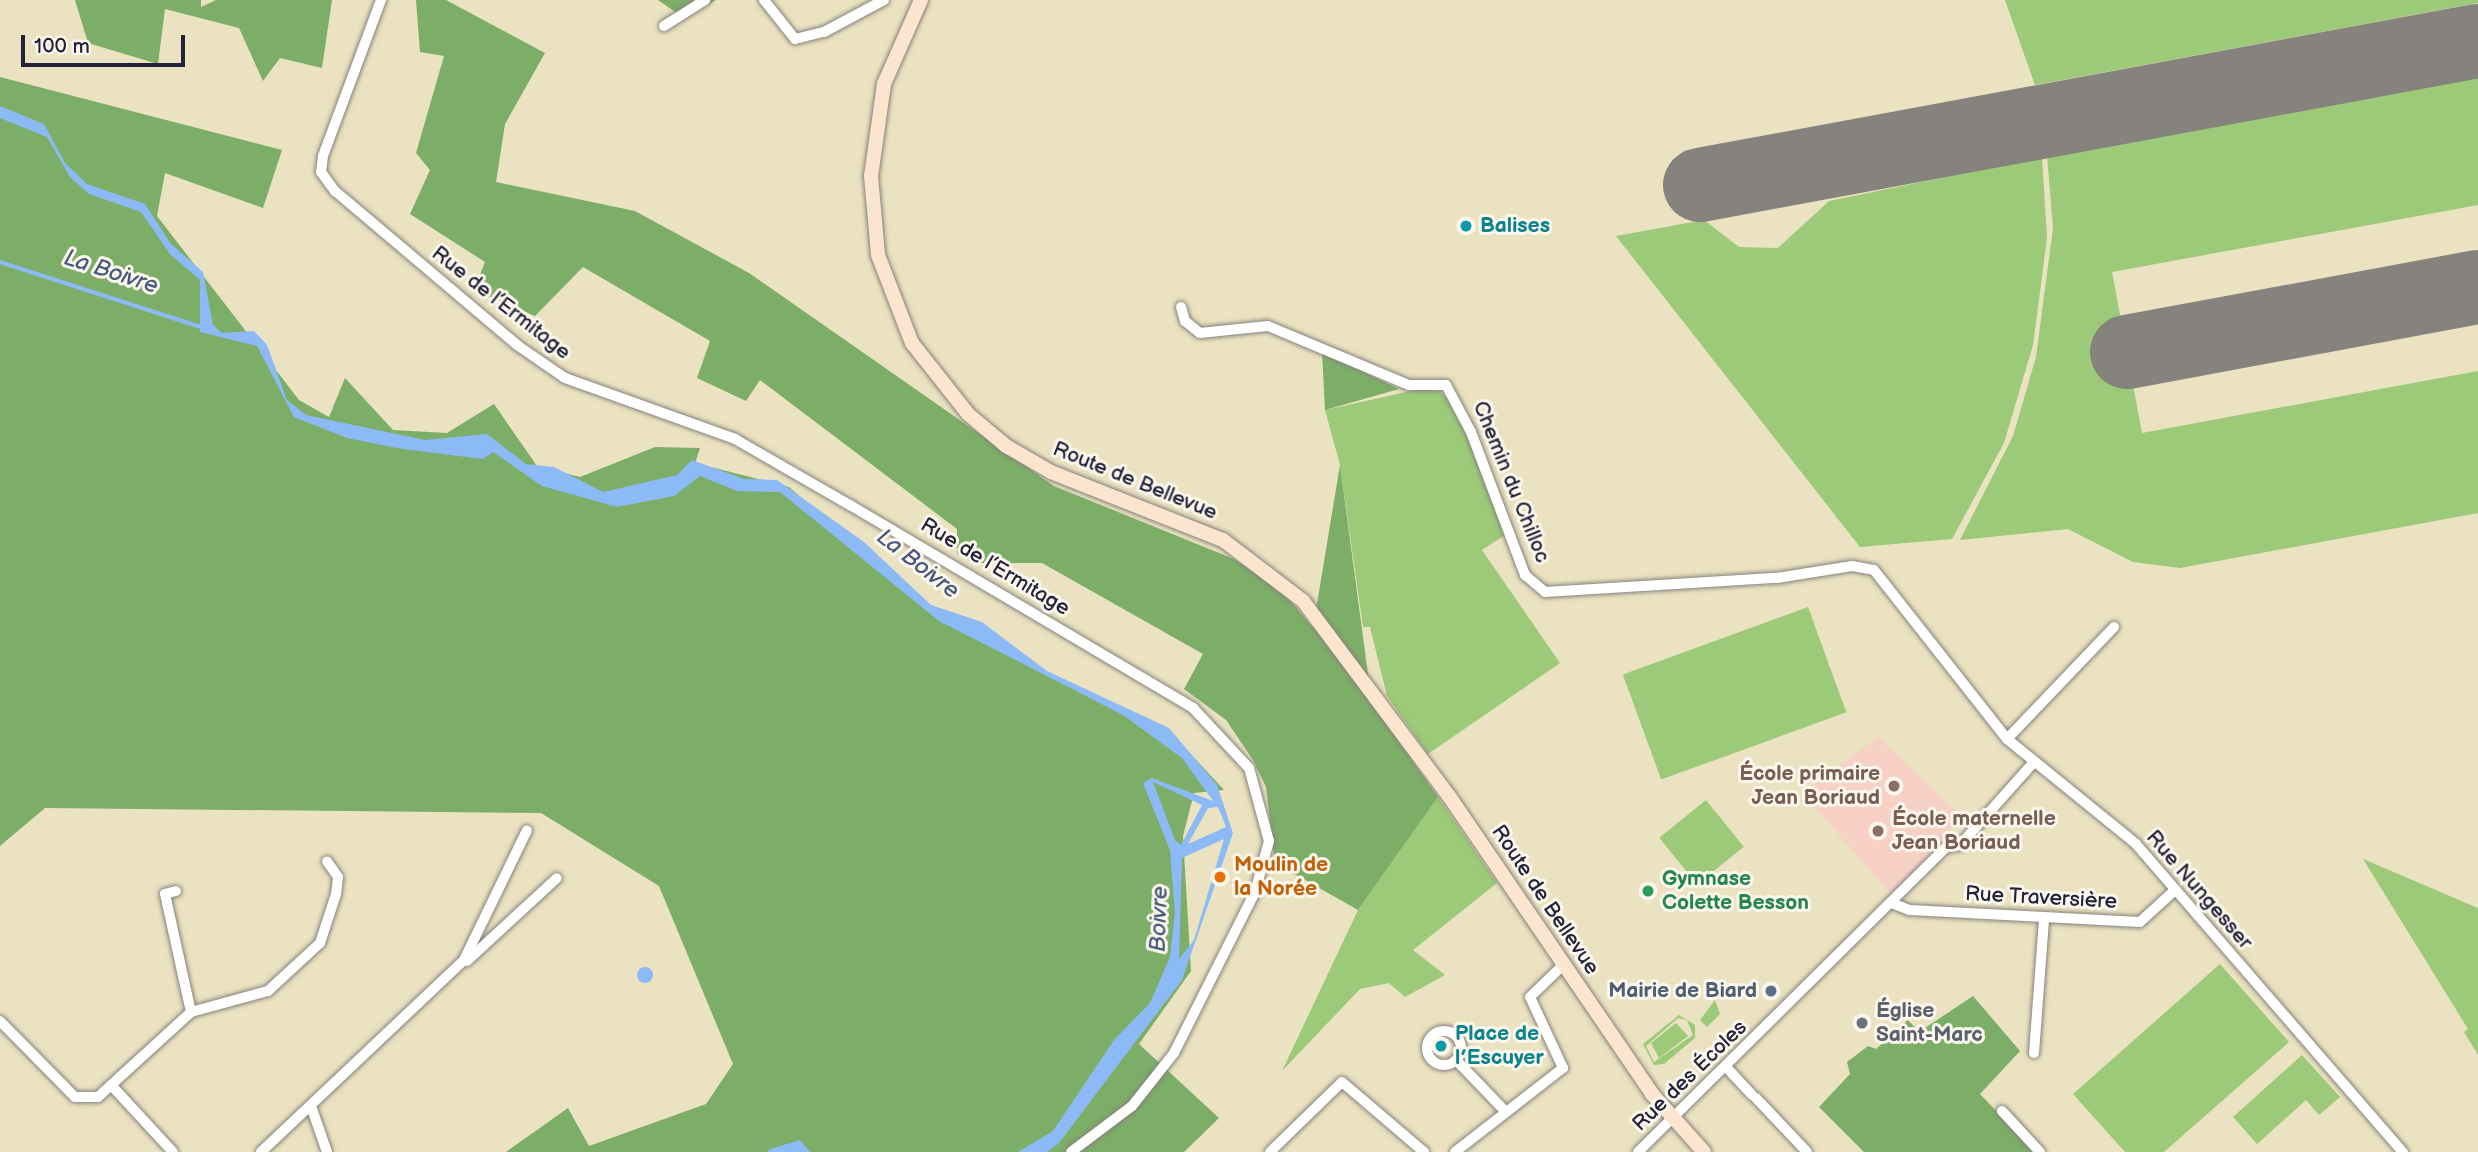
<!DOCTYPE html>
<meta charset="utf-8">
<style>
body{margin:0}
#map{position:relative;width:2478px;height:1152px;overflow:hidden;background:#eae2c0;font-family:"Balsamiq Sans",sans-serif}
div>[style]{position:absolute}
.built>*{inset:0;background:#f7d1c6}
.green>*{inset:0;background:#9cca78;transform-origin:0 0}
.forest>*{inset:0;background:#7dae68}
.water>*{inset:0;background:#8bbaf7}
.round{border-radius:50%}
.stream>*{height:3.5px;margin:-1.75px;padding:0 1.75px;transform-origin:1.75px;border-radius:1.75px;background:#8bbaf7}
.runway>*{height:74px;margin:-37px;padding:0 37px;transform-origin:37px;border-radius:37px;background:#86827e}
.roads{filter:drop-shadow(0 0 2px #86827e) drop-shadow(0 0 2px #86827e)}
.street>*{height:10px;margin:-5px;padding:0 5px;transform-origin:5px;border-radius:5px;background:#fff}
.street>.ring{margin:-5px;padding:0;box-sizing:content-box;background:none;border:10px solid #fff;border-radius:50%}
.secondary>*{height:14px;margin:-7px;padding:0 7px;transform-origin:7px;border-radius:7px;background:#fbe5cf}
.dots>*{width:19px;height:19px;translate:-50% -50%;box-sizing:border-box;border:4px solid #fbf7ec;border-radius:50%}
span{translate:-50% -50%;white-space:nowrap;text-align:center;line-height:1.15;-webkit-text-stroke:6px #fbf7ec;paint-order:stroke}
.culture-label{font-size:21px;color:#0d838f;font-weight:700}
.left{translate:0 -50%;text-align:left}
.street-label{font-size:21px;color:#22223b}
.education-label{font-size:21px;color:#785e54;font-weight:700}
.right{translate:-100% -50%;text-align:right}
.food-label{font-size:21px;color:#c56008;font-weight:700}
.leisure-label{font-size:21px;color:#27864d;font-weight:700}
.service-label{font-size:21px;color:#4e5e75;font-weight:700}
.worship-label{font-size:21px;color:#5b616d;font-weight:700}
.water-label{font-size:23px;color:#47577d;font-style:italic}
.scale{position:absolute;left:21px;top:35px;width:164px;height:32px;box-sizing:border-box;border:4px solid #22223b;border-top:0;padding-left:9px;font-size:21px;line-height:24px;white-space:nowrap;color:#22223b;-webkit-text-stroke:5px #fbf7ec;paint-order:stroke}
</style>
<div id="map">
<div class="built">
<div style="clip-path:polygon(1878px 737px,1962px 817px,1892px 895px,1802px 793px)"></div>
</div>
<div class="green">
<div style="clip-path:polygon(2005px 0,2478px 0,2478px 3px,2035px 85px)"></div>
<div style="clip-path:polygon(2478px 77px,2478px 205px,2112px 272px,2142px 433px,2478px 371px,2478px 513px,2180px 568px,2133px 562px,2068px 529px,1960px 540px,2013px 436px,2036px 357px,2053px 228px,2047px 156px)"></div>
<div style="clip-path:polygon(2042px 157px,2047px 238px,2033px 345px,2004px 443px,1952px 539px,1860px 547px,1616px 236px,1704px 220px,1739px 247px,1778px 248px,1829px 201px)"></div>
<div style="clip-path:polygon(1433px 386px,1455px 405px,1505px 535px,1482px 550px,1560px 663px,1428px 754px,1387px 696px,1370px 627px,1363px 627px,1340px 465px,1325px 410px)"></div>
<div style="left:1808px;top:607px;width:112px;height:197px;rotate:70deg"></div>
<div style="clip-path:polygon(1438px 797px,1497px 883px,1413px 950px,1445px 975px,1405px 997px,1389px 983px,1360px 989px,1282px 1071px,1358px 910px)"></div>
<div style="left:1706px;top:800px;width:60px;height:60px;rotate:51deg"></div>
<div style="clip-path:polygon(2363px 859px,2478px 908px,2478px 1055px,2464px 1032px,2468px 1029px)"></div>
<div style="clip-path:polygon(2220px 964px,2289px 1042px,2164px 1152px,2125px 1152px,2073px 1094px)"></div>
<div style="clip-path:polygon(1715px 1000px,1720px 1014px,1707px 1027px,1700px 1020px)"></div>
<div style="clip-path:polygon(evenodd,1679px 1015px,1695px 1025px,1695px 1038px,1664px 1064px,1654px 1065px,1643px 1044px,1679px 1015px,1678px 1018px,1687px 1020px,1693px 1035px,1654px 1062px,1646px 1046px,1678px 1018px)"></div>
<div style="clip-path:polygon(1676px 1023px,1688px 1036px,1659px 1058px,1651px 1043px)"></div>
<div style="clip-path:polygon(2302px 1055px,2340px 1097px,2319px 1115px,2306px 1100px,2257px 1144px,2233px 1117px)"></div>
</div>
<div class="forest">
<div style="clip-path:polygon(75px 0,201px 0,201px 7px,216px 0,332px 0,322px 68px,280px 58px,263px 81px,239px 28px,165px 9px,158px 64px,88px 43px)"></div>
<div style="clip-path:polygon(416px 0,446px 0,545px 53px,505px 124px,496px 182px,635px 211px,749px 273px,1054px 486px,1234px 559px,1284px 593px,1313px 628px,1340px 465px,1372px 704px,1438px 797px,1358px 910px,1275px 863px,1266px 787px,1253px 760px,1226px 720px,1184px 689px,1203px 654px,1042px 563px,973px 563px,957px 554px,957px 529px,760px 380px,746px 401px,697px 378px,710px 341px,583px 267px,535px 316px,474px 290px,485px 262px,410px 214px,430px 170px,416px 153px,444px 56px,420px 52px)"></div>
<div style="clip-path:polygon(658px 0,716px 0,684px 18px)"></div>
<div style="clip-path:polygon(0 77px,282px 150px,263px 208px,165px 173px,157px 216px,299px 400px,329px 417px,345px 378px,393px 430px,447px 433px,494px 404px,537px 466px,580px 477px,655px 447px,700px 448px,695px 463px,789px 487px,939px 617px,1175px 737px,1224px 790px,1194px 793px,1183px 836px,1191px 971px,1139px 1044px,1219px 1118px,1184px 1152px,506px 1152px,568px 1108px,589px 1146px,706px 1104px,733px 1064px,659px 886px,541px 813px,45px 808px,0 846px)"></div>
<div style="clip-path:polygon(1322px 352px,1399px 389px,1325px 410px)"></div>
<div style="clip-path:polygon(1973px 996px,2020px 1051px,1980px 1094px,2035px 1152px,1864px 1152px,1819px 1107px,1850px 1074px,1847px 1062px,1868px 1046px,1876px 1049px,1908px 1020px,1919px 1032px)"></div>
</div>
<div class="water">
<div style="clip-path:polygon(evenodd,0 106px,44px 124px,65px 163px,87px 184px,145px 204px,171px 244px,203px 272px,213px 325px,222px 333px,254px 331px,267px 345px,287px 400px,306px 415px,425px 440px,487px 434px,526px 464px,554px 467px,603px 492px,677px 475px,692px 460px,744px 479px,777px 480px,864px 542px,931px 605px,982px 622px,1047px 671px,1169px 728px,1217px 785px,1233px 833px,1182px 980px,1059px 1143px,1047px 1152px,1018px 1152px,1053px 1131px,1114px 1040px,1150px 1003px,1170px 957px,1175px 913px,1170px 850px,1143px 783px,1152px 778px,1213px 801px,1182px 758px,1123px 715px,939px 621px,780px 492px,737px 491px,700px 476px,674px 496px,617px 507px,542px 486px,493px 452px,483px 459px,402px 449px,347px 438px,294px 417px,257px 346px,200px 332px,200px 280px,170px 254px,141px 212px,89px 194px,70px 177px,47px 137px,0 118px,0 106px,1153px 782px,1202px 805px,1181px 845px,1175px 840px,1153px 782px,0 106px,1218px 807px,1226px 827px,1188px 844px,1208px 808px,1218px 807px,0 106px,1224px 839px,1194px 940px,1179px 959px,1182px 858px,1224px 839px)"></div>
<div class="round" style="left:637px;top:967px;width:16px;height:16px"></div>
<div style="clip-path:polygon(800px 1140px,810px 1152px,767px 1152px,770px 1149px)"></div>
</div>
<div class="stream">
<div style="left:0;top:262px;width:211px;rotate:17.9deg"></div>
</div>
<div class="runway">
<div style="left:1700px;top:185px;width:791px;rotate:-10.49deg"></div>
<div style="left:2127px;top:352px;width:357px;rotate:-10.5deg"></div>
</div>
<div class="roads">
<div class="street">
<div style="left:381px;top:0;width:166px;rotate:110.4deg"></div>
<div style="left:323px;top:156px;width:16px;rotate:97deg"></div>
<div style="left:321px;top:172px;width:24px;rotate:54deg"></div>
<div style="left:335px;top:191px;width:238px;rotate:40.2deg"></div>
<div style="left:517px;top:345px;width:58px;rotate:34.5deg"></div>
<div style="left:565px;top:378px;width:181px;rotate:19.7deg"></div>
<div style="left:735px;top:439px;width:133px;rotate:29.9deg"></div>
<div style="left:850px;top:505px;width:399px;rotate:30.6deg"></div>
<div style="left:1193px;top:708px;width:82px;rotate:47deg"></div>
<div style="left:1249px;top:768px;width:76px;rotate:74.7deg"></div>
<div style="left:1269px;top:841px;width:53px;rotate:105.4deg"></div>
<div style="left:1255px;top:892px;width:180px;rotate:116.7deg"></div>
<div style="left:1174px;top:1053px;width:68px;rotate:128.4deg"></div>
<div style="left:1132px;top:1106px;width:76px;rotate:143deg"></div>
<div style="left:764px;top:0;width:50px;rotate:51.5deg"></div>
<div style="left:795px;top:39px;width:30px;rotate:-14deg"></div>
<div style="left:824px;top:32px;width:68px;rotate:-28.1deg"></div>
<div style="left:664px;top:26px;width:49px;rotate:-32.4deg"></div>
<div style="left:1181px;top:307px;width:15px;rotate:74deg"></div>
<div style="left:1185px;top:321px;width:19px;rotate:39deg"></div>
<div style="left:1200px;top:333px;width:68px;rotate:-5.9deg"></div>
<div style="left:1268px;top:326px;width:153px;rotate:22.7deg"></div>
<div style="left:1409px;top:385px;width:37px"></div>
<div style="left:1446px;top:385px;width:53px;rotate:62deg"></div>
<div style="left:1471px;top:432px;width:153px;rotate:69.3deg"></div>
<div style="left:1525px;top:575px;width:26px;rotate:40deg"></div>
<div style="left:1545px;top:592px;width:232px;rotate:-3.5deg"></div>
<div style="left:1777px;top:578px;width:76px;rotate:-9.1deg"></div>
<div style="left:1852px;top:566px;width:22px;rotate:10deg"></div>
<div style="left:1874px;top:570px;width:215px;rotate:51.8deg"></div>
<div style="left:2007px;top:739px;width:166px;rotate:39.1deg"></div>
<div style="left:2136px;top:844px;width:408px;rotate:49.1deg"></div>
<div style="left:2007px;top:739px;width:155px;rotate:-46.3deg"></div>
<div style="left:176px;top:891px;width:11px;rotate:165deg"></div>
<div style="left:165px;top:894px;width:121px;rotate:77.6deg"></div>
<div style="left:1894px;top:904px;width:17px;rotate:21deg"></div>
<div style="left:1910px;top:910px;width:230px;rotate:3deg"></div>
<div style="left:2140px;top:922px;width:47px;rotate:-42.4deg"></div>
<div style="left:467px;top:961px;width:122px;rotate:-42.7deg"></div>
<div style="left:0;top:1021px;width:107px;rotate:45.4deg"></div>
<div style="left:75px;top:1097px;width:23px"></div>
<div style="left:98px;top:1097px;width:126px;rotate:-42.4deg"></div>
<div style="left:191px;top:1012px;width:80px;rotate:-15.3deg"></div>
<div style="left:268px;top:991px;width:71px;rotate:-42.7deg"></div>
<div style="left:320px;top:943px;width:52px;rotate:-71.9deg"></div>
<div style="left:336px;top:894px;width:17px;rotate:-83deg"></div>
<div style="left:338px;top:877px;width:19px;rotate:-125deg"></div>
<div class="ring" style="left:1427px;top:1031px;width:24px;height:24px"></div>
<div style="left:2034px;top:1053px;width:134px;rotate:-85.7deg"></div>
<div style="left:1456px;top:1060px;width:71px;rotate:46.1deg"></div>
<div style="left:1727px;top:1068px;width:37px;rotate:47deg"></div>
<div style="left:112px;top:1086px;width:90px;rotate:47.3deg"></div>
<div style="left:1756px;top:1098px;width:74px;rotate:46.6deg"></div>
<div style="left:311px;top:1106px;width:49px;rotate:70.8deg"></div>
<div style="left:2002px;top:1111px;width:56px;rotate:47.2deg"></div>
<div style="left:261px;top:1152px;width:279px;rotate:-43.4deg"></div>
<div style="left:464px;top:960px;width:144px;rotate:-64.1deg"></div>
<div style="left:1270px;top:1152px;width:100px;rotate:-44.2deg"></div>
<div style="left:1342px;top:1082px;width:108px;rotate:40.5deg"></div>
<div style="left:1455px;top:1152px;width:137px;rotate:-37.9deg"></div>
<div style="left:1563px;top:1068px;width:78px;rotate:-114.9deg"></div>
<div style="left:1530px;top:997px;width:47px;rotate:-44.1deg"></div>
<div style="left:1638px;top:1152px;width:433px;rotate:-44.7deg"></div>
<div style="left:1946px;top:847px;width:14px;rotate:-8deg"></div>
<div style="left:1960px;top:845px;width:110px;rotate:-48.3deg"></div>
</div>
<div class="secondary">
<div style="left:921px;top:0;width:92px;rotate:113.8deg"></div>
<div style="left:884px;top:84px;width:93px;rotate:98deg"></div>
<div style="left:871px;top:176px;width:79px;rotate:84.9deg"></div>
<div style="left:878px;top:255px;width:94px;rotate:68.9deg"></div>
<div style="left:912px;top:343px;width:90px;rotate:51.7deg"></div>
<div style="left:968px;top:414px;width:50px;rotate:40.1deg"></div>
<div style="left:1006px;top:446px;width:52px;rotate:30deg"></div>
<div style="left:1051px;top:472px;width:185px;rotate:21.6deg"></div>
<div style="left:1223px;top:540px;width:101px;rotate:37.3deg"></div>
<div style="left:1303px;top:601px;width:244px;rotate:53.2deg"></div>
<div style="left:1449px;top:796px;width:361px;rotate:55.7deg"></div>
<div style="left:1652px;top:1094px;width:78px;rotate:48.1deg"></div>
</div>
</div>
<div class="dots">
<div style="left:1466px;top:226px;background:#0f9aa8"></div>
<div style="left:1894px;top:786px;background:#8d6e63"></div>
<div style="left:1878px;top:831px;background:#8d6e63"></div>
<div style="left:1220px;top:877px;background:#e8710a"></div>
<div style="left:1648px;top:891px;background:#2e9e5b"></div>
<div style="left:1771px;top:991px;background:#5c6f8a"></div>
<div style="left:1862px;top:1023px;background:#6b7280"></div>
<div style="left:1441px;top:1046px;background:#0f9aa8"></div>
</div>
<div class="culture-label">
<span class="left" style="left:1480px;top:226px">Balises</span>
<span class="left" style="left:1455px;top:1046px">Place de<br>l’Escuyer</span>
</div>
<div class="street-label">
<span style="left:501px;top:303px;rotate:38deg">Rue de l’Ermitage</span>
<span style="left:1135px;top:481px;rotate:22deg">Route de Bellevue</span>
<span style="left:1511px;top:482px;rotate:68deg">Chemin du Chilloc</span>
<span style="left:995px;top:567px;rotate:31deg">Rue de l’Ermitage</span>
<span style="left:2199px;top:890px;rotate:49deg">Rue Nungesser</span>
<span style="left:2041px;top:898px;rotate:3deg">Rue Traversière</span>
<span style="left:1545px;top:900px;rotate:56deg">Route de Bellevue</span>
<span style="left:1690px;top:1076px;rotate:-44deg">Rue des Écoles</span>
</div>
<div class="education-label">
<span class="right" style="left:1880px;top:786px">École primaire<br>Jean Boriaud</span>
<span class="left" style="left:1892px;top:831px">École maternelle<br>Jean Boriaud</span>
</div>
<div class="food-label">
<span class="left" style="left:1234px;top:877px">Moulin de<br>la Norée</span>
</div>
<div class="leisure-label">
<span class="left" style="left:1662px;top:891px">Gymnase<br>Colette Besson</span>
</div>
<div class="service-label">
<span class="right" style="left:1757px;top:991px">Mairie de Biard</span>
</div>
<div class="worship-label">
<span class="left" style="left:1876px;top:1023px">Église<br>Saint-Marc</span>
</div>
<div class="water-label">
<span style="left:111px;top:272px;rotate:18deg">La Boivre</span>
<span style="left:918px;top:564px;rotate:38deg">La Boivre</span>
<span style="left:1159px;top:919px;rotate:-88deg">Boivre</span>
</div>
<div class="scale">100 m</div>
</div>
